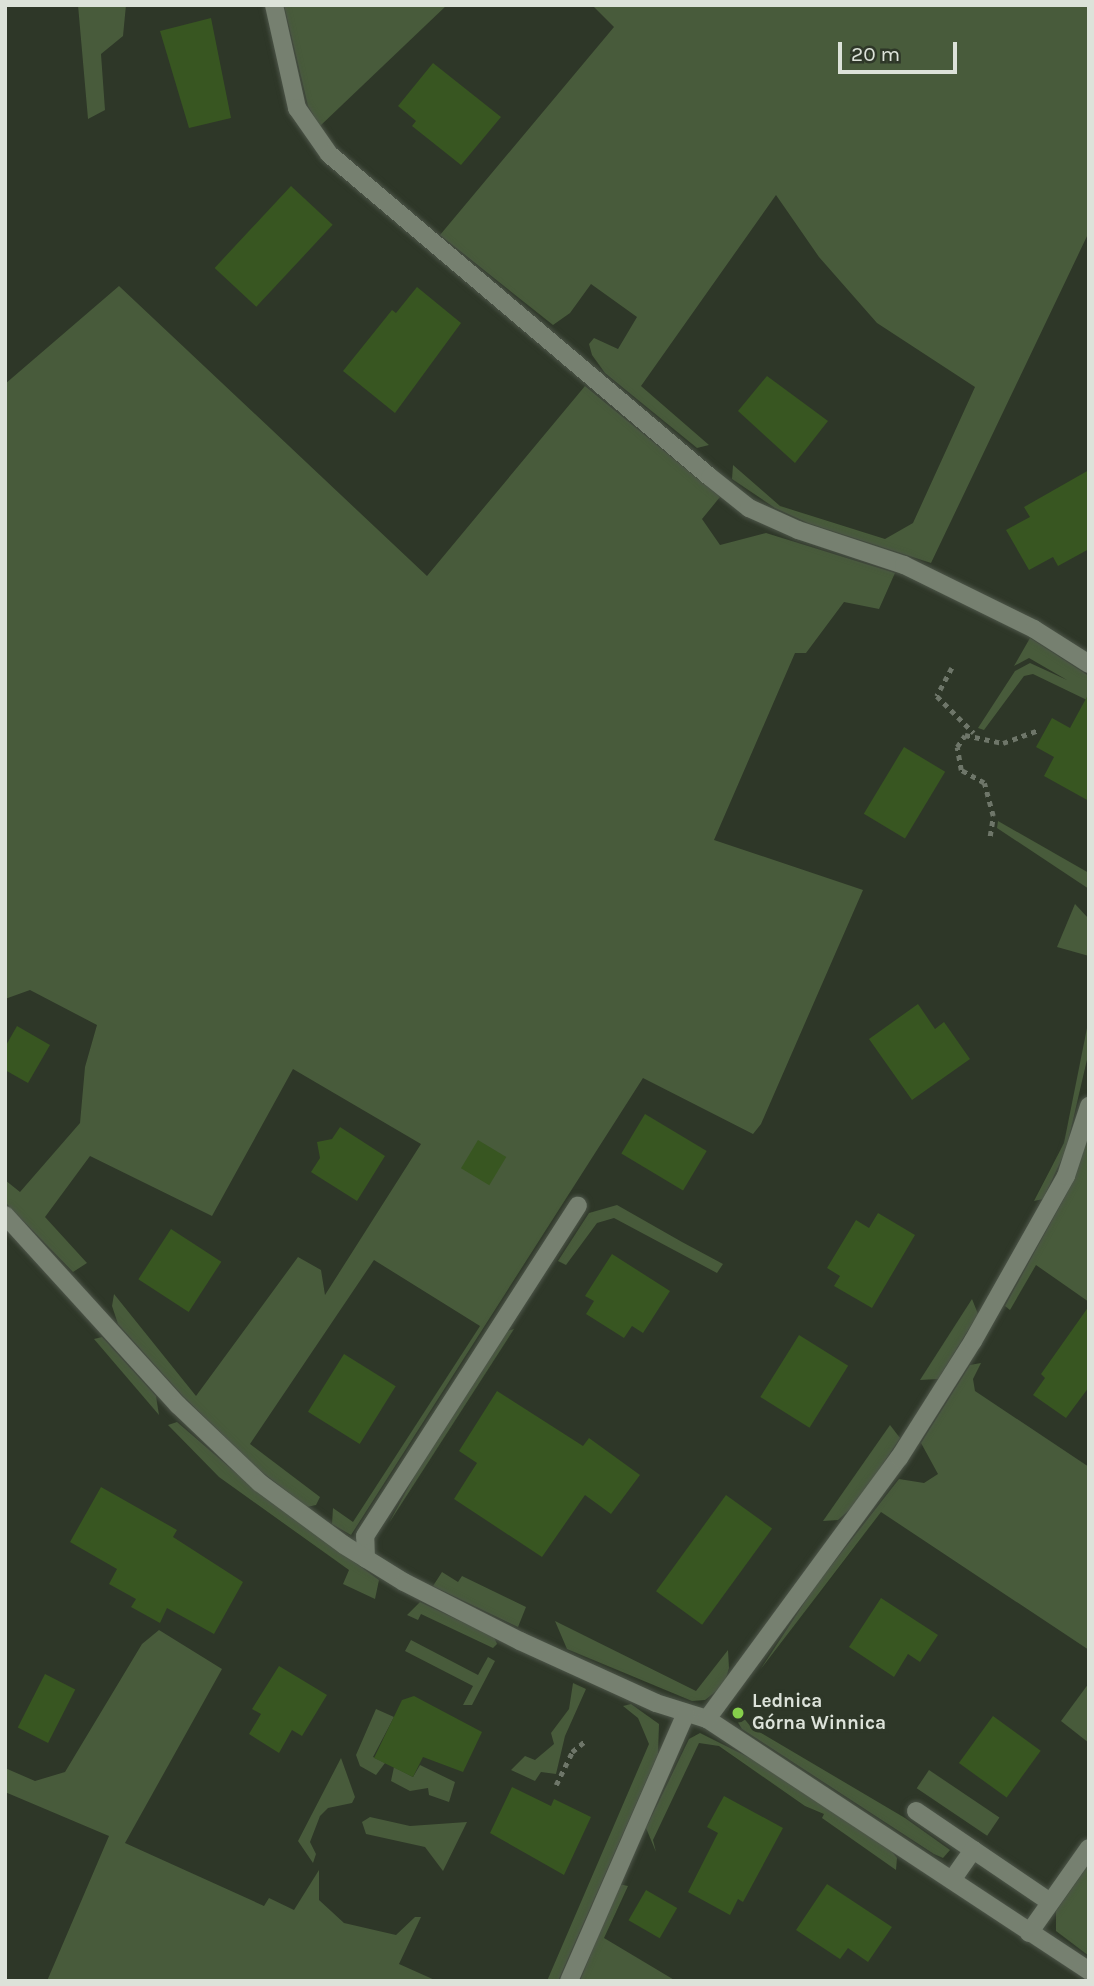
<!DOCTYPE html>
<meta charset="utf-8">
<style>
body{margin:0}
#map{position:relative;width:1094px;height:1986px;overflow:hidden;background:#2e3728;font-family:Karla,sans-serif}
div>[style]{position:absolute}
.green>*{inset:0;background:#485b3b;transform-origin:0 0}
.building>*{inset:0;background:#385621;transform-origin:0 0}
.path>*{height:4.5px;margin-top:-2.25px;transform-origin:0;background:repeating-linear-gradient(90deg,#6e7669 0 5px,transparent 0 10px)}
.roads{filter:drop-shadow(0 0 2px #4d5549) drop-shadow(0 0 2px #4d5549)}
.service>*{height:18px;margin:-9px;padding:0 9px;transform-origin:9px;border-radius:9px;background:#768070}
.minor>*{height:18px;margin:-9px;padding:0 9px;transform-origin:9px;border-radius:9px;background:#768070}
.dots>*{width:19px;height:19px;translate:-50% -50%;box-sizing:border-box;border:4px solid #2e3728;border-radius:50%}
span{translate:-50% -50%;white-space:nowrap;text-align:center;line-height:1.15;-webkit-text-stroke:7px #2e3728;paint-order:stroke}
.poi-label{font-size:19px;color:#dce2d9;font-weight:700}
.left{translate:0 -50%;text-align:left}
.frame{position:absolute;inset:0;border:7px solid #dce2d9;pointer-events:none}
.scale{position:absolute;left:838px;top:42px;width:119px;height:32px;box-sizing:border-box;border:4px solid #dce2d9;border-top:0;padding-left:9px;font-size:21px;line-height:24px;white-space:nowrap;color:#dce2d9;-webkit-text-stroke:5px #2e3728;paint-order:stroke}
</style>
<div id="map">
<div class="green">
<div style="clip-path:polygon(78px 5px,126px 5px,123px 36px,101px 54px,105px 110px,88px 119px)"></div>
<div style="clip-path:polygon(284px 5px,447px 5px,320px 126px,308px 106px)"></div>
<div style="clip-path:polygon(592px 5px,1089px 5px,1089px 232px,931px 563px,808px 523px,775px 508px,732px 479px,733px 465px,780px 506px,885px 539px,913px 523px,975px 387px,877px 323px,819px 257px,776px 195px,641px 386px,709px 445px,697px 448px,605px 373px,592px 355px,589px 344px,594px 338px,618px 349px,637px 317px,591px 284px,570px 313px,553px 325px,440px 235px,614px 27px)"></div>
<div style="clip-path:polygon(119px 286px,427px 576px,585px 386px,720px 497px,702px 519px,720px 545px,766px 533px,895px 573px,879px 609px,844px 602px,806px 653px,795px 653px,714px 840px,863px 890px,761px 1124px,753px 1134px,643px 1078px,351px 1535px,332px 1524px,333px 1508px,353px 1522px,480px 1326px,374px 1260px,250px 1444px,320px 1497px,316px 1505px,307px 1507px,257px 1468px,182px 1395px,118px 1324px,112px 1306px,114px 1294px,196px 1396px,298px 1257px,321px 1270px,325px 1295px,421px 1144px,293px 1069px,212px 1216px,90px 1156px,45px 1217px,87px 1263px,73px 1272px,5px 1202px,5px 1180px,20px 1192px,80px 1123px,85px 1067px,97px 1025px,30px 990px,5px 999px,5px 384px)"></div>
<div style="clip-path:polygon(1030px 638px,1089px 676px,1089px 701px,1033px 674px,1024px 676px,984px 730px,978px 728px,1015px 671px,1030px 663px,1067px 680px,1029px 658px,1014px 666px)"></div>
<div style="clip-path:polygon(998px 821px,1089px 873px,1089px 889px,997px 828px)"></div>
<div style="clip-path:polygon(1075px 904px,1089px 919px,1089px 956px,1057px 947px)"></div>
<div style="clip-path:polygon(1089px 1018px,1089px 1051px,1066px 1150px,1043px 1199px,1034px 1201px,1064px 1143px)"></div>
<div style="clip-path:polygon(1089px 1134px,1089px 1302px,1036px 1265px,1010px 1310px,1005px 1306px,1067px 1193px)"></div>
<div style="clip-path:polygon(617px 1205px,682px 1242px,723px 1264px,717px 1273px,614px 1218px,597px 1223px,566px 1265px,558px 1261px,589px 1213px)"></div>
<div style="clip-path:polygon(972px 1299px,978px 1314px,938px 1379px,920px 1380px)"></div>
<div style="clip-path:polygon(514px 1329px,389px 1523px,428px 1451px,507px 1331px)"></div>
<div style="clip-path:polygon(102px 1337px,156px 1396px,159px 1415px,94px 1339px)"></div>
<div style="clip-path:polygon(981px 1363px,973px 1379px,975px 1391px,1089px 1467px,1089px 1650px,881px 1512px,760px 1670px,816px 1585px,899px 1479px,924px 1483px,938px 1474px,921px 1443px,970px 1365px)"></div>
<div style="clip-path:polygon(177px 1422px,265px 1498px,379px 1580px,375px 1599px,343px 1584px,349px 1570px,219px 1477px,168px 1425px)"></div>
<div style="clip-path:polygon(890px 1425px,900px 1438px,857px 1503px,838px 1520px,823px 1521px)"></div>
<div style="clip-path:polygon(442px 1572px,458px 1582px,462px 1576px,526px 1607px,518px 1627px,433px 1586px)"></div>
<div style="clip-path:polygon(420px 1602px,494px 1637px,497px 1644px,493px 1648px,421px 1614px,418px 1620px,407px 1615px)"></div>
<div style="clip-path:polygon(555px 1621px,696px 1691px,728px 1650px,729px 1668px,724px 1685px,705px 1700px,692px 1701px,567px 1649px)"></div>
<div style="clip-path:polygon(159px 1630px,222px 1669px,125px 1843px,264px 1906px,269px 1898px,294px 1910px,319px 1870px,319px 1900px,344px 1923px,396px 1935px,415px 1917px,421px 1917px,399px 1964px,437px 1981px,47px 1981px,109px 1836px,5px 1792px,5px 1768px,35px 1781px,65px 1772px,142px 1644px)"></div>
<div style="clip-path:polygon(411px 1640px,478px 1675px,488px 1657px,495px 1661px,472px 1705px,463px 1705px,473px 1686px,405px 1651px)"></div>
<div style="clip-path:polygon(573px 1683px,586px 1689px,565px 1736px,556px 1774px,541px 1772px,535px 1781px,511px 1770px,525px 1756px,535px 1760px,554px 1744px,551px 1733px,569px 1709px)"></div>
<div style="clip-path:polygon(1089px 1683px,1089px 1743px,1061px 1721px)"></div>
<div style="clip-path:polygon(631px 1704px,659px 1724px,658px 1754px,558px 1981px,547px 1981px,649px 1744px,638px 1718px,623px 1706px)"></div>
<div style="clip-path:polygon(742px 1704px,742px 1716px,751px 1727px,905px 1818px,950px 1850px,943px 1858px,934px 1854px,742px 1729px,732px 1713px,735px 1705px)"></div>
<div style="clip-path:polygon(376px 1709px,394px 1717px,373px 1757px,385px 1763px,376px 1775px,360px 1766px,356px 1755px)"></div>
<div style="clip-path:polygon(700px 1733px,762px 1764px,889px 1848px,897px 1858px,896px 1870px,822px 1818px,824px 1814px,805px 1806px,719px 1746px,699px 1743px,653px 1840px,656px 1852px,646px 1828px,689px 1739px)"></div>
<div style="clip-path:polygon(341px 1758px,355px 1797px,352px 1803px,328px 1808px,320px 1816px,310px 1842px,316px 1854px,313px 1863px,298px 1841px)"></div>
<div style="clip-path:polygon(420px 1765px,455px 1782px,449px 1802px,429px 1795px,428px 1788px,410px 1791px,391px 1781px,394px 1767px,413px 1777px)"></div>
<div style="left:929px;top:1770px;width:85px;height:22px;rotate:34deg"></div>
<div style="clip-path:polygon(370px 1817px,410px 1826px,467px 1822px,443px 1871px,425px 1847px,366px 1834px,362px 1822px)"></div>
<div style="clip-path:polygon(1089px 1864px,1089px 1956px,1056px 1931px,1056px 1911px)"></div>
<div style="clip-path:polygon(619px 1884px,628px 1886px,604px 1938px,676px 1981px,580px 1981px)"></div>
</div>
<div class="building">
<div style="clip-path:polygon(211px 18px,231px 118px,189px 128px,160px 31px)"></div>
<div style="clip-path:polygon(433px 63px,501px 117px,461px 165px,412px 126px,416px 121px,398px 106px)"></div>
<div style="left:291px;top:186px;width:57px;height:112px;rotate:43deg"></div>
<div style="clip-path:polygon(417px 287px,461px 323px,395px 413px,343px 371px,392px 310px,396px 313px)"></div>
<div style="clip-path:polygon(767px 376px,828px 421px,795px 463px,738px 411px)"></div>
<div style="clip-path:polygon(1089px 470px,1089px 549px,1058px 566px,1053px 557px,1029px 570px,1006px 530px,1030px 517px,1024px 507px)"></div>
<div style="clip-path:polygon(1089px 693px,1089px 801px,1044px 776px,1054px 757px,1036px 747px,1052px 718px,1070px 728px)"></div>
<div style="left:904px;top:747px;width:48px;height:78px;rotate:31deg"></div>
<div style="clip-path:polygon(918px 1004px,935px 1029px,944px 1022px,970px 1059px,912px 1100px,869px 1039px)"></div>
<div style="clip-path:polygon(17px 1026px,50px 1045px,28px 1083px,5px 1070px,5px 1047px)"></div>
<div style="left:645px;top:1114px;width:72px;height:46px;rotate:31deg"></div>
<div style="clip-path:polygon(340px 1127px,385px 1156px,357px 1201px,311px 1172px,320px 1158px,317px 1142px,332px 1139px)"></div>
<div style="left:478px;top:1140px;width:33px;height:33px;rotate:31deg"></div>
<div style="clip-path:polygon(878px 1213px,915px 1235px,872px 1308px,834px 1286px,840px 1276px,827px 1268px,856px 1220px,869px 1228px)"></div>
<div style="left:171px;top:1229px;width:60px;height:60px;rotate:33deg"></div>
<div style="clip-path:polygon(612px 1254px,670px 1291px,643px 1333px,632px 1326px,624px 1338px,586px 1314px,594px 1301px,585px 1296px)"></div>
<div style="clip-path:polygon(1089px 1306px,1089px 1387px,1066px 1418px,1033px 1395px,1045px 1378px,1041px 1374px)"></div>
<div style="left:799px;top:1335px;width:58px;height:73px;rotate:32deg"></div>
<div style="left:344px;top:1354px;width:61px;height:68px;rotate:32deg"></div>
<div style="clip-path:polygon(497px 1391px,583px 1446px,589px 1438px,640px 1475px,611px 1514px,585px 1495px,542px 1557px,454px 1499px,477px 1463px,459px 1451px)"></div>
<div style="clip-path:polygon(101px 1487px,177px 1530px,173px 1537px,243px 1582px,214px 1634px,167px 1608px,160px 1623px,131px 1607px,136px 1599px,109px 1584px,117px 1569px,70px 1542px)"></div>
<div style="left:726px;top:1495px;width:57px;height:119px;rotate:36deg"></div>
<div style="clip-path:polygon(881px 1598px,938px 1635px,920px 1662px,908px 1654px,894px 1677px,849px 1647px)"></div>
<div style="clip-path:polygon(279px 1666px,327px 1695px,302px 1736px,292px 1730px,279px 1753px,249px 1734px,261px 1714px,252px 1709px)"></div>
<div style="left:45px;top:1674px;width:34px;height:60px;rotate:27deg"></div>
<div style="clip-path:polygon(414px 1696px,482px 1732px,463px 1772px,423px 1757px,413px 1777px,374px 1758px,402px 1700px)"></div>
<div style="left:993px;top:1716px;width:59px;height:58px;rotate:36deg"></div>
<div style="clip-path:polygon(512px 1787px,551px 1806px,554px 1799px,591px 1817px,564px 1875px,490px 1833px)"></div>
<div style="clip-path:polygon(724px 1796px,783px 1828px,743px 1902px,738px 1899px,730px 1915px,688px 1892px,718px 1833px,707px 1827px)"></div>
<div style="clip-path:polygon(827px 1884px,892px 1927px,868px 1962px,848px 1948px,840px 1959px,796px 1930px)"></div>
<div style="left:646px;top:1890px;width:36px;height:35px;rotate:30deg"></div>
</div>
<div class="path">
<div style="left:952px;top:668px;width:32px;rotate:118deg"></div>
<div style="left:937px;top:696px;width:52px;rotate:45deg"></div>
<div style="left:990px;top:836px;width:20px;rotate:-81deg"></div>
<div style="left:993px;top:816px;width:34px;rotate:-105deg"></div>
<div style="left:984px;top:783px;width:26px;rotate:-151deg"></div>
<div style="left:961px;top:770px;width:23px;rotate:-100deg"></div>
<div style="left:957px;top:747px;width:14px;rotate:-56deg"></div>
<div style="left:965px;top:735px;width:39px;rotate:12deg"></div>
<div style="left:1003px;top:743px;width:37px;rotate:-20deg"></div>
<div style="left:556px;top:1785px;width:37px;rotate:-64deg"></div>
<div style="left:572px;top:1752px;width:17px;rotate:-40deg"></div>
</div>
<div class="roads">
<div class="service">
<div style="left:274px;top:5px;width:106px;rotate:77.4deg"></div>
<div style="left:297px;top:108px;width:56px;rotate:55.2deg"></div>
<div style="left:329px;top:154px;width:499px;rotate:40.3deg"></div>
<div style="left:710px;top:477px;width:50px;rotate:38.5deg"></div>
<div style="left:749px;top:508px;width:54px;rotate:24.2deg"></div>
<div style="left:798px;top:530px;width:112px;rotate:18.3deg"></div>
<div style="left:904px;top:565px;width:145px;rotate:26.2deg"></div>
<div style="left:1034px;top:629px;width:65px;rotate:32.5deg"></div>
<div style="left:366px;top:1559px;width:23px;rotate:-92deg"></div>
<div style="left:365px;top:1536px;width:393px;rotate:-57.2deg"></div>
<div style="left:916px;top:1811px;width:162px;rotate:34.2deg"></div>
<div style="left:952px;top:1880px;width:37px;rotate:-55deg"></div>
<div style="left:1029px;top:1933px;width:104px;rotate:-54.8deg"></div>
</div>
<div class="minor">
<div style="left:5px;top:1215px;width:257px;rotate:47.7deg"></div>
<div style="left:178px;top:1405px;width:113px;rotate:43.6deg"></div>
<div style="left:260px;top:1483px;width:104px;rotate:36.4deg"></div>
<div style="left:344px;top:1545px;width:70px;rotate:31.7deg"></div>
<div style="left:404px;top:1582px;width:130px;rotate:27deg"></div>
<div style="left:520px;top:1641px;width:149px;rotate:24.5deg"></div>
<div style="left:656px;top:1703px;width:53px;rotate:17.4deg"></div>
<div style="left:707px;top:1719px;width:458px;rotate:33.4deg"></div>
<div style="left:707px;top:1719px;width:324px;rotate:-53.7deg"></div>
<div style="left:899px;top:1458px;width:138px;rotate:-57.7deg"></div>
<div style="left:973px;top:1341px;width:189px;rotate:-60.6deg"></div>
<div style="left:1066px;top:1176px;width:74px;rotate:-71.8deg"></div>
<div style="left:569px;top:1981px;width:292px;rotate:-66.4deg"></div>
</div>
</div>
<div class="dots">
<div style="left:738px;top:1713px;background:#86cf4b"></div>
</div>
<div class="poi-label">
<span class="left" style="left:752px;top:1713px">Lednica<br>Górna Winnica</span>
</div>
<div class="frame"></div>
<div class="scale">20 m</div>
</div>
